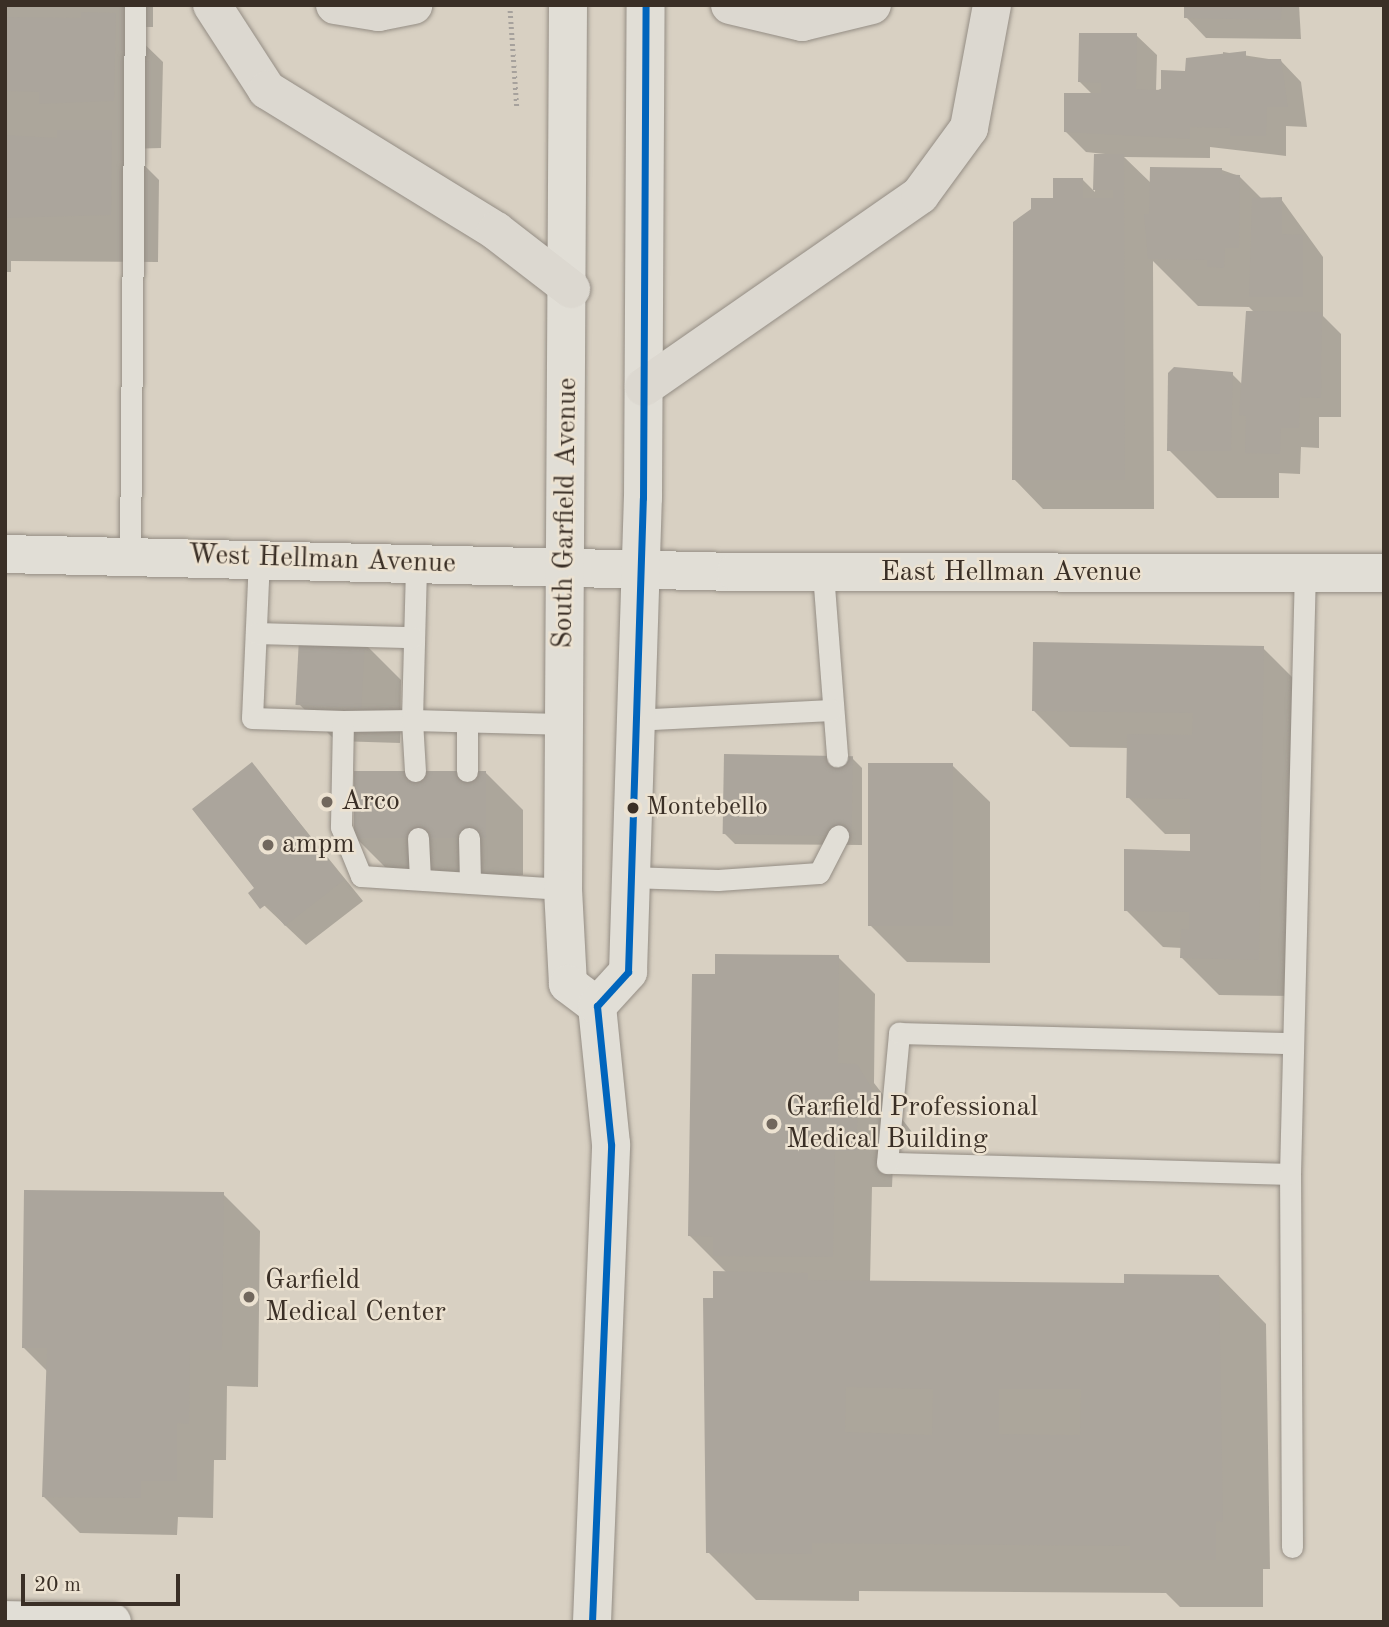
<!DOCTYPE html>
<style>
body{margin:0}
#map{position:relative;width:1389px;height:1627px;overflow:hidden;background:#d8d0c2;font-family:"Old Standard TT",serif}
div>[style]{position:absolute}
.shadow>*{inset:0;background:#0003}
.building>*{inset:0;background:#aba59c;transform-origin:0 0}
.path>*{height:4.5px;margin-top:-2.25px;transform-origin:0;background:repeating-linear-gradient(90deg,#a6a19c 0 2px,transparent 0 5.5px)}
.roads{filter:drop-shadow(0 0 2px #948d84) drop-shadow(0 0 2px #948d84)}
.service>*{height:21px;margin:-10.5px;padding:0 10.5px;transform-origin:10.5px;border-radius:10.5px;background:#e1ded6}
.minor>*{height:38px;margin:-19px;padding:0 19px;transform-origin:19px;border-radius:19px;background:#e1ded6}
.tertiary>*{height:38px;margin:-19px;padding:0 19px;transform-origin:19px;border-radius:19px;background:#e1ded6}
.secondary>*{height:38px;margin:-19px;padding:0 19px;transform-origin:19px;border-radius:19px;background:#e1ded6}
.motorway>*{height:38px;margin:-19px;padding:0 19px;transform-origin:19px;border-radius:19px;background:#dcd8d0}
.bus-1>*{height:7px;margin:-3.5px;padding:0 3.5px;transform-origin:3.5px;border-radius:3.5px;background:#0065bd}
.dots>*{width:19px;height:19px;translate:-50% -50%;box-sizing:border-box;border:4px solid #ece2d1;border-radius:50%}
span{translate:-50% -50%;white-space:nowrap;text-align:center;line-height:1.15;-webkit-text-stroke:5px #ece2d1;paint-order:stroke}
.bus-label{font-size:26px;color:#3a2f26}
.left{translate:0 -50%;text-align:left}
.street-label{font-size:28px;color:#3a2f26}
.poi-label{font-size:28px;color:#3a2f26}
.frame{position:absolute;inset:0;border:7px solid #3a2f26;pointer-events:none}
.scale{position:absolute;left:21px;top:1574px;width:159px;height:32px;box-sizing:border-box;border:4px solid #3a2f26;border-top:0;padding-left:9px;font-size:21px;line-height:24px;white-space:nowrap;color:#3a2f26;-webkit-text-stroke:5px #ece2d1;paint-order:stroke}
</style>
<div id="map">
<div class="shadow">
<div style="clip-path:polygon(5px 5px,153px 5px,153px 27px,127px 27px,163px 62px,161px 148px,128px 149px,159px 180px,158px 262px,11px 261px,11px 272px,5px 272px)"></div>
<div style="clip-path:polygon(1186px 5px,1299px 5px,1301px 39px,1206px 38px,1186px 17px)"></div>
<div style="clip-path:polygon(1136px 35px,1157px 55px,1156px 91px,1223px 60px,1223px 52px,1281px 61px,1301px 82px,1307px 127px,1286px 126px,1286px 156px,1210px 147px,1210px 158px,1124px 157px,1152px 184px,1222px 170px,1239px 176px,1262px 199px,1281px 199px,1323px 257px,1323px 316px,1341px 334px,1341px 417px,1319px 417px,1319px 448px,1301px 447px,1300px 474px,1279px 473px,1279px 498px,1217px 498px,1169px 450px,1232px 374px,1243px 385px,1255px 313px,1249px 307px,1198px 306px,1153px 261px,1154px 509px,1043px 509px,1014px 479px,1055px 200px,1083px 180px,1095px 192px,1096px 155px,1124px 156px,1086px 152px,1065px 131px,1093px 95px,1080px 82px)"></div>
<div style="clip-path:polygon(364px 643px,401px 680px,400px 743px,336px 741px,299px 704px)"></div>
<div style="clip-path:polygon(1263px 648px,1300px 685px,1296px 996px,1219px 995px,1182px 958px,1182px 948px,1163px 947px,1126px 910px,1192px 852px,1192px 834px,1165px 834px,1128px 797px,1129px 748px,1070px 747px,1033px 710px)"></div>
<div style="clip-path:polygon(852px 758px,862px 768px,862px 845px,735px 844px,725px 834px)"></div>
<div style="clip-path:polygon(252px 764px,363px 901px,306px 945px,251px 893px,256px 888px)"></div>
<div style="clip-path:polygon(952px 765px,990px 802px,990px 963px,907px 962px,870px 925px)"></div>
<div style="clip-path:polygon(486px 773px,523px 810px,523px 875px,392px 874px,355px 837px)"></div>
<div style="clip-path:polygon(838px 957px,875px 994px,874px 1083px,912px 1132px,894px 1143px,892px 1187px,872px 1187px,870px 1282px,1126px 1285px,1219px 1276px,1266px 1324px,1270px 1569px,1263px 1569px,1263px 1607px,1180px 1607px,1166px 1593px,859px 1591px,859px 1601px,756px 1600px,708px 1552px,727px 1273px,690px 1236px,716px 976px)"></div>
<div style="clip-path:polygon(223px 1194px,260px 1231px,258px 1387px,227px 1386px,226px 1460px,214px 1460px,213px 1518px,178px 1517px,177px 1535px,80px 1533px,43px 1496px,48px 1372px,23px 1347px)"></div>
</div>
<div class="building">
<div style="clip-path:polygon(1184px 5px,1282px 5px,1281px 20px,1184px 18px)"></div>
<div style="clip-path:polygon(81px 12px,116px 13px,114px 101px,39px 104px,39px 92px,5px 91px,5px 17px,81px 18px)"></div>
<div style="clip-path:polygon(1079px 33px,1137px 33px,1136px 89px,1161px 90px,1161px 70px,1185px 71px,1186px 58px,1246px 51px,1246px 59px,1281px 59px,1288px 107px,1267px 107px,1266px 136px,1230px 136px,1230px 128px,1190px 127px,1190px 139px,1064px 132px,1064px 93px,1101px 93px,1101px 83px,1078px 82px)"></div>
<div style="clip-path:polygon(57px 130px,112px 130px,111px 215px,5px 218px,5px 135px,57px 138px)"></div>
<div style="clip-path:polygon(1094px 154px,1124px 154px,1125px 480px,1012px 480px,1013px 222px,1031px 209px,1031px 198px,1053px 198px,1053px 178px,1083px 178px,1083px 198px,1113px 198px,1113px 190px,1093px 190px)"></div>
<div style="clip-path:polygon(1150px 167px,1222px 168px,1222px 174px,1240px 175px,1239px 248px,1225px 248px,1224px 268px,1207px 267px,1207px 260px,1148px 259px,1144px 214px,1149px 214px)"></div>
<div style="clip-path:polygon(1282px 197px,1282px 234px,1303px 235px,1303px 297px,1249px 297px,1252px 198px)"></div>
<div style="clip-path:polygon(1246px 311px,1322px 312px,1321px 398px,1300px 397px,1299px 428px,1281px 428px,1280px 454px,1245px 453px,1246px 416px,1239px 415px)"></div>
<div style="clip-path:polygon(1174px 367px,1233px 372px,1231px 451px,1167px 451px,1168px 373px)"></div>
<div style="left:299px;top:638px;width:66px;height:67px;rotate:3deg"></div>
<div style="clip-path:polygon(1033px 642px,1264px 646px,1259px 960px,1180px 958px,1181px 929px,1189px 930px,1189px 912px,1124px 911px,1124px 849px,1190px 851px,1190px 799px,1126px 798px,1127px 734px,1192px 735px,1193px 713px,1032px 711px)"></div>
<div style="left:724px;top:754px;width:129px;height:80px;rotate:1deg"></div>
<div style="clip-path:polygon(252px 762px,344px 880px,285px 926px,267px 904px,260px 909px,248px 893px,254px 888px,192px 809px)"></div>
<div style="left:868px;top:763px;width:85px;height:163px"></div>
<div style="left:354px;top:771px;width:132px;height:67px"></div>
<div style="clip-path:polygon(715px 954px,839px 955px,838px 1063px,857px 1064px,876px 1095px,858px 1106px,856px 1151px,835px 1151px,833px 1257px,713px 1256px,713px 1237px,688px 1236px,692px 974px,715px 974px)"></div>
<div style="clip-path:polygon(24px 1190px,224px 1192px,222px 1350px,190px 1350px,189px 1424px,177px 1423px,177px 1481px,141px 1481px,141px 1498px,42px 1497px,47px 1348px,22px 1348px)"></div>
<div style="clip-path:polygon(evenodd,713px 1271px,808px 1273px,808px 1280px,1124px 1283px,1124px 1274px,1219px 1275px,1223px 1522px,1216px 1521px,1216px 1560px,1130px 1560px,1130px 1546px,812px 1543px,812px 1554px,706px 1553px,703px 1298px,713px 1298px,713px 1271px,846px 1387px,933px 1389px,932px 1435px,845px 1432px,846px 1387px,713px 1271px,999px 1389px,1081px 1389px,1080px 1435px,999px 1434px,999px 1389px)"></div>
</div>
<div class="path">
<div style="left:510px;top:5px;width:103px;rotate:86.1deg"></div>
</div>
<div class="roads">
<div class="service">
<div style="left:130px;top:554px;width:549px;rotate:-89.48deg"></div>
<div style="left:259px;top:558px;width:160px;rotate:92.5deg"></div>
<div style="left:252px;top:718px;width:91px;rotate:1.9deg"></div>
<div style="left:343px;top:721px;width:69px;rotate:-0.8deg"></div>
<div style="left:412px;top:720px;width:156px;rotate:-88.5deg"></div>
<div style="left:823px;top:573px;width:184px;rotate:85.6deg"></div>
<div style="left:256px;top:633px;width:157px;rotate:1.5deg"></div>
<div style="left:633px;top:720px;width:198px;rotate:-2.9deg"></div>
<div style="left:343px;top:721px;width:106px;rotate:91.1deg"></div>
<div style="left:341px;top:827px;width:53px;rotate:67.8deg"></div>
<div style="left:361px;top:876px;width:202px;rotate:3.7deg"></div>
<div style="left:467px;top:722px;width:49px;rotate:90deg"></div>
<div style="left:415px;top:771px;width:51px;rotate:-93.4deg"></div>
<div style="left:412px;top:720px;width:148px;rotate:1.5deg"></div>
<div style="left:418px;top:838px;width:41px;rotate:87.2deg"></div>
<div style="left:469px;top:838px;width:45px;rotate:88.7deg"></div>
<div style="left:629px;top:877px;width:89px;rotate:1.9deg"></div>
<div style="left:718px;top:880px;width:101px;rotate:-4deg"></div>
<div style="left:819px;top:873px;width:42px;rotate:-62.8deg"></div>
<div style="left:1290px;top:1174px;width:403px;rotate:-178.4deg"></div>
<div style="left:887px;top:1163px;width:131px;rotate:-84.7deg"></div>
<div style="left:899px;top:1033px;width:394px;rotate:1.5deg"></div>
<div style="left:1292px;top:1547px;width:373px;rotate:-90.3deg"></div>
<div style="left:1290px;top:1174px;width:603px;rotate:-88.58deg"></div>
</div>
<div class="minor">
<div style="left:5px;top:1620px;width:107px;rotate:1.1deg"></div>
</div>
<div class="tertiary">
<div style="left:5px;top:554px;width:731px;rotate:1.41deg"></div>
<div style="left:736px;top:572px;width:648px;rotate:0.09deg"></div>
</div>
<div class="secondary">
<div style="left:568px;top:5px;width:884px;rotate:90.32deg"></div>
<div style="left:563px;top:889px;width:95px;rotate:87deg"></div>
<div style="left:568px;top:984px;width:36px;rotate:37deg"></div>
<div style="left:592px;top:1622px;width:478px;rotate:-87.7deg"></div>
<div style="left:611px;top:1144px;width:139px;rotate:-95.8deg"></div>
<div style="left:597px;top:1006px;width:46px;rotate:-47.6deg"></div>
<div style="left:628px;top:972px;width:474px;rotate:-88.2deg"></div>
<div style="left:643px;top:498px;width:493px;rotate:-89.7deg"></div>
</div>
<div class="motorway">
<div style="left:212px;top:5px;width:101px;rotate:57.1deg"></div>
<div style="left:267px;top:90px;width:269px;rotate:31.6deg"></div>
<div style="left:496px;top:231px;width:95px;rotate:37.7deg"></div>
<div style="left:335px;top:5px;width:44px;rotate:9.2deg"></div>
<div style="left:378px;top:12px;width:36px;rotate:-11deg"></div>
<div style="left:730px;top:5px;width:74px;rotate:13.3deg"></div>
<div style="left:802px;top:22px;width:72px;rotate:-13.7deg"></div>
<div style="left:644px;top:387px;width:336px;rotate:-34.8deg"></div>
<div style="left:920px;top:195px;width:83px;rotate:-53.8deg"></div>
<div style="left:969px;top:128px;width:125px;rotate:-79.4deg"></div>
</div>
</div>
<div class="bus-1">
<div style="left:592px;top:1622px;width:478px;rotate:-87.7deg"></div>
<div style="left:611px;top:1144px;width:139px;rotate:-95.8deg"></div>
<div style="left:597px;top:1006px;width:46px;rotate:-47.6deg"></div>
<div style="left:628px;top:972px;width:474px;rotate:-88.2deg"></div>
<div style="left:643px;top:498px;width:493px;rotate:-89.7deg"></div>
</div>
<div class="dots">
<div style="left:327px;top:802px;background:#71675d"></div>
<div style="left:633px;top:808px;background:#3a2f26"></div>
<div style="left:268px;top:845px;background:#71675d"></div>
<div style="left:772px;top:1124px;background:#71675d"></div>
<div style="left:249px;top:1297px;background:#71675d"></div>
</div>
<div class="bus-label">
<span class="left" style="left:646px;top:808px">Montebello</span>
</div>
<div class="street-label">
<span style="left:566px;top:513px;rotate:-89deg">South Garfield Avenue</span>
<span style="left:322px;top:560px;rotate:2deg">West Hellman Avenue</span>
<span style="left:1011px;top:573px">East Hellman Avenue</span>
</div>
<div class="poi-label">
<span class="left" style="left:341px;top:802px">Arco</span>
<span class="left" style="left:282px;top:845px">ampm</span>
<span class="left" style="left:786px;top:1124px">Garfield Professional<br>Medical Building</span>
<span class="left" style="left:265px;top:1297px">Garfield<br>Medical Center</span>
</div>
<div class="frame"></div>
<div class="scale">20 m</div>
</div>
